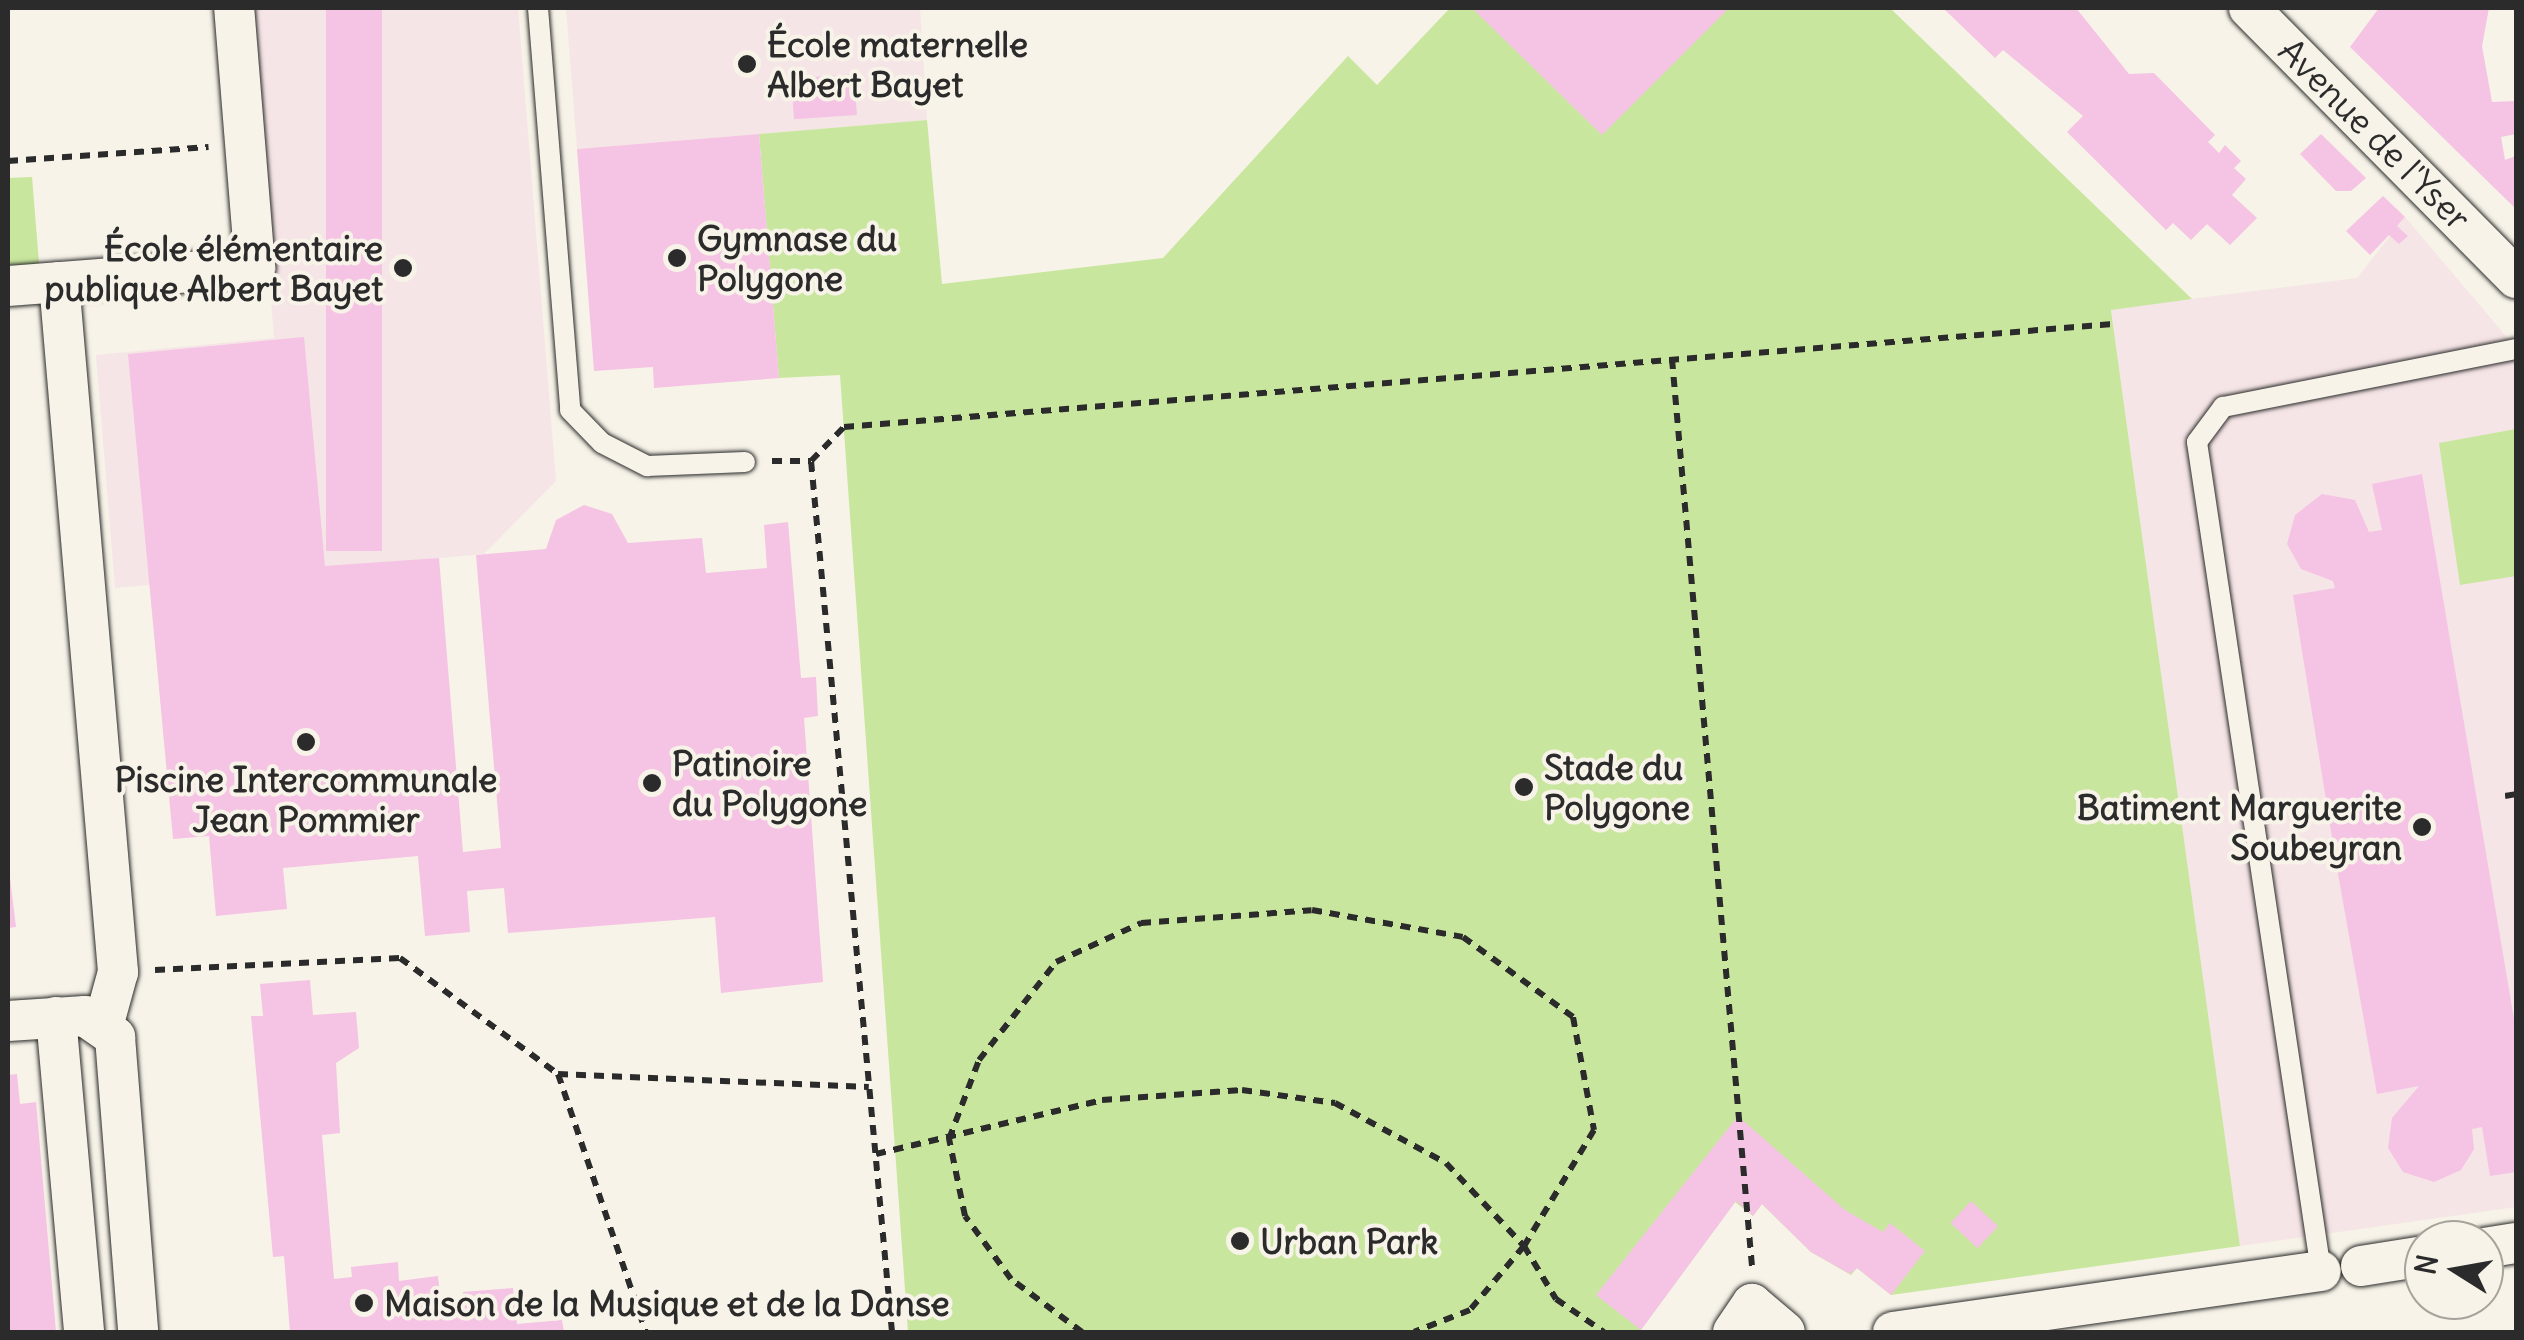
<!DOCTYPE html>
<meta charset="utf-8">
<style>
body{margin:0}
#map{position:relative;width:2524px;height:1340px;overflow:hidden;background:#f7f3e8;font-family:Delius,sans-serif}
div>[style]{position:absolute}
.built>*{inset:0;background:#f6e5e6}
.green>*{inset:0;background:#c8e69e}
.building>*{inset:0;background:#f5c3e3;transform-origin:0 0}
.path>*{height:6px;margin-top:-3px;transform-origin:0;background:repeating-linear-gradient(90deg,#2b2b2b 0 10px,transparent 0 18px)}
.roads{filter:drop-shadow(0 0 2px #2b2b2b) drop-shadow(0 0 2px #2b2b2b)}
.lane>*{height:20px;margin:-10px;padding:0 10px;transform-origin:10px;border-radius:10px;background:#f7f3e8}
.street>*{height:40px;margin:-20px;padding:0 20px;transform-origin:20px;border-radius:20px;background:#f7f3e8}
.dots>*{width:28px;height:28px;translate:-50% -50%;box-sizing:border-box;border:5px solid #f7f3e8;border-radius:50%}
span{translate:-50% -50%;white-space:nowrap;text-align:center;line-height:1.15;-webkit-text-stroke:8px #f7f3e8;paint-order:stroke}
.poi-label{font-size:35px;color:#2b2b2b;font-weight:700}
.left{translate:0 -50%;text-align:left}
.right{translate:-100% -50%;text-align:right}
.street-label{font-size:35px;color:#2b2b2b}
.frame{position:absolute;inset:0;border:10px solid #2b2b2b;pointer-events:none}
.north{position:absolute;left:2404px;top:1220px;width:100px;height:100px;box-sizing:border-box;background:#f7f3e8;border:2px solid #a5a39c;border-radius:50%;rotate:281deg;font-size:28px;font-weight:700;line-height:40px;text-align:center;color:#2b2b2b}
.north::after{content:'';display:block;margin:auto;width:35px;height:45px;background:#2b2b2b;clip-path:polygon(50% 0,100% 100%,50% 72%,0 100%)}
</style>
<div id="map">
<div class="built">
<div style="clip-path:polygon(247px 8px,518px 8px,556px 481px,484px 554px,115px 588px,96px 355px,274px 338px)"></div>
<div style="clip-path:polygon(566px 8px,920px 8px,927px 120px,577px 149px)"></div>
<div style="clip-path:polygon(2405px 217px,2516px 348px,2516px 1207px,2240px 1246px,2111px 309px,2357px 278px)"></div>
</div>
<div class="green">
<div style="clip-path:polygon(1450px 8px,1890px 8px,2192px 299px,2111px 310px,2240px 1246px,1891px 1295px,1857px 1268px,1851px 1275px,1811px 1252px,1762px 1204px,1753px 1216px,1735px 1202px,1639px 1332px,908px 1332px,840px 375px,779px 378px,759px 134px,927px 120px,942px 284px,1163px 258px,1348px 56px,1377px 85px)"></div>
<div style="clip-path:polygon(32px 177px,40px 275px,8px 277px,8px 178px)"></div>
<div style="clip-path:polygon(2516px 429px,2516px 576px,2460px 585px,2439px 443px)"></div>
</div>
<div class="building">
<div style="left:326px;top:8px;width:56px;height:543px"></div>
<div style="clip-path:polygon(1472px 8px,1729px 8px,1602px 135px)"></div>
<div style="clip-path:polygon(1943px 8px,2076px 8px,2129px 74px,2154px 73px,2215px 135px,2208px 142px,2219px 153px,2225px 145px,2241px 161px,2234px 168px,2246px 179px,2232px 195px,2257px 218px,2230px 245px,2207px 224px,2191px 240px,2173px 223px,2166px 230px,2067px 132px,2083px 116px,2003px 50px,1995px 58px)"></div>
<div style="clip-path:polygon(2379px 8px,2489px 8px,2482px 46px,2492px 102px,2516px 101px,2516px 134px,2501px 137px,2505px 160px,2516px 156px,2516px 209px,2350px 47px)"></div>
<div style="left:854px;top:74px;width:41px;height:63px;rotate:86deg"></div>
<div style="clip-path:polygon(759px 134px,779px 378px,654px 388px,653px 367px,594px 371px,577px 149px)"></div>
<div style="clip-path:polygon(2321px 134px,2366px 178px,2351px 191px,2336px 191px,2300px 154px)"></div>
<div style="clip-path:polygon(2383px 196px,2405px 217px,2397px 226px,2408px 236px,2399px 244px,2389px 235px,2370px 255px,2346px 231px)"></div>
<div style="clip-path:polygon(304px 337px,325px 566px,439px 558px,463px 852px,501px 848px,476px 555px,546px 549px,556px 520px,584px 505px,612px 514px,628px 543px,702px 538px,706px 573px,767px 568px,764px 525px,788px 522px,801px 678px,816px 677px,818px 716px,804px 718px,823px 982px,721px 993px,715px 917px,508px 933px,504px 888px,467px 891px,470px 932px,425px 936px,418px 856px,283px 868px,287px 909px,216px 916px,209px 836px,173px 839px,128px 354px)"></div>
<div style="clip-path:polygon(2422px 474px,2516px 1031px,2516px 1172px,2490px 1176px,2482px 1127px,2472px 1129px,2474px 1149px,2461px 1170px,2434px 1182px,2403px 1172px,2388px 1148px,2392px 1118px,2419px 1086px,2377px 1094px,2337px 868px,2293px 595px,2335px 588px,2333px 581px,2301px 569px,2287px 544px,2295px 515px,2322px 494px,2355px 500px,2369px 532px,2382px 530px,2372px 484px)"></div>
<div style="clip-path:polygon(8px 861px,16px 927px,8px 928px)"></div>
<div style="clip-path:polygon(310px 980px,313px 1015px,356px 1012px,359px 1048px,336px 1063px,340px 1133px,322px 1135px,334px 1279px,352px 1277px,351px 1267px,398px 1262px,399px 1281px,438px 1276px,442px 1316px,464px 1313px,463px 1292px,513px 1288px,517px 1324px,562px 1320px,564px 1332px,290px 1332px,284px 1256px,273px 1257px,251px 1016px,263px 1016px,260px 984px)"></div>
<div style="clip-path:polygon(17px 1074px,20px 1104px,36px 1102px,56px 1332px,8px 1332px,8px 1075px)"></div>
<div style="clip-path:polygon(1738px 1116px,1845px 1210px,1883px 1232px,1890px 1223px,1925px 1251px,1891px 1295px,1857px 1268px,1850px 1274px,1811px 1252px,1762px 1204px,1753px 1216px,1736px 1201px,1641px 1330px,1596px 1295px)"></div>
<div style="left:1971px;top:1201px;width:37px;height:30px;rotate:43deg"></div>
</div>
<div class="path">
<div style="left:8px;top:161px;width:201px;rotate:-4deg"></div>
<div style="left:1672px;top:359px;width:912px;rotate:84.96deg"></div>
<div style="left:772px;top:461px;width:39px"></div>
<div style="left:2505px;top:796px;width:11px;rotate:-10deg"></div>
<div style="left:155px;top:970px;width:245px;rotate:-2.8deg"></div>
<div style="left:400px;top:958px;width:196px;rotate:36.3deg"></div>
<div style="left:558px;top:1074px;width:273px;rotate:71.2deg"></div>
<div style="left:558px;top:1074px;width:311px;rotate:2.4deg"></div>
<div style="left:876px;top:1154px;width:232px;rotate:-13.4deg"></div>
<div style="left:1102px;top:1100px;width:140px;rotate:-4.1deg"></div>
<div style="left:1242px;top:1090px;width:94px;rotate:8deg"></div>
<div style="left:1335px;top:1103px;width:126px;rotate:28.4deg"></div>
<div style="left:1446px;top:1163px;width:114px;rotate:46.8deg"></div>
<div style="left:1524px;top:1246px;width:62px;rotate:58.9deg"></div>
<div style="left:1556px;top:1299px;width:58px;rotate:34.5deg"></div>
<div style="left:892px;top:1332px;width:875px;rotate:-95.31deg"></div>
<div style="left:811px;top:461px;width:47px;rotate:-45.9deg"></div>
<div style="left:844px;top:427px;width:1273px;rotate:-4.64deg"></div>
<div style="left:1082px;top:1332px;width:89px;rotate:-143.3deg"></div>
<div style="left:1011px;top:1279px;width:78px;rotate:-126.1deg"></div>
<div style="left:965px;top:1216px;width:79px;rotate:-101.7deg"></div>
<div style="left:949px;top:1139px;width:85px;rotate:-69.2deg"></div>
<div style="left:979px;top:1060px;width:125px;rotate:-51.8deg"></div>
<div style="left:1056px;top:962px;width:94px;rotate:-24.6deg"></div>
<div style="left:1141px;top:923px;width:171px;rotate:-4.3deg"></div>
<div style="left:1312px;top:910px;width:153px;rotate:10.1deg"></div>
<div style="left:1463px;top:937px;width:136px;rotate:36deg"></div>
<div style="left:1573px;top:1017px;width:115px;rotate:79.5deg"></div>
<div style="left:1594px;top:1130px;width:135px;rotate:121.1deg"></div>
<div style="left:1524px;top:1246px;width:84px;rotate:130.2deg"></div>
<div style="left:1470px;top:1310px;width:60px;rotate:158.6deg"></div>
</div>
<div class="roads">
<div class="lane">
<div style="left:538px;top:8px;width:403px;rotate:85.4deg"></div>
<div style="left:570px;top:410px;width:46px;rotate:45.9deg"></div>
<div style="left:602px;top:443px;width:51px;rotate:27.1deg"></div>
<div style="left:647px;top:466px;width:98px;rotate:-2.3deg"></div>
<div style="left:2321px;top:1271px;width:838px;rotate:-98.51deg"></div>
<div style="left:2197px;top:442px;width:44px;rotate:-53.4deg"></div>
<div style="left:2223px;top:407px;width:299px;rotate:-11.2deg"></div>
</div>
<div class="street">
<div style="left:2249px;top:8px;width:380px;rotate:45.3deg"></div>
<div style="left:59px;top:282px;width:693px;rotate:85.11deg"></div>
<div style="left:118px;top:972px;width:53px;rotate:105.4deg"></div>
<div style="left:8px;top:286px;width:248px;rotate:-4.4deg"></div>
<div style="left:255px;top:267px;width:260px;rotate:-94.6deg"></div>
<div style="left:56px;top:1017px;width:316px;rotate:84.9deg"></div>
<div style="left:8px;top:1021px;width:77px;rotate:-3.7deg"></div>
<div style="left:85px;top:1016px;width:37px;rotate:35deg"></div>
<div style="left:115px;top:1037px;width:296px;rotate:85.5deg"></div>
<div style="left:2484px;top:1248px;width:32px;rotate:-9deg"></div>
<div style="left:2361px;top:1266px;width:64px;rotate:-9deg"></div>
<div style="left:1733px;top:1332px;width:34px;rotate:-56deg"></div>
<div style="left:1752px;top:1304px;width:43px;rotate:40.3deg"></div>
<div style="left:1893px;top:1332px;width:432px;rotate:-8.1deg"></div>
</div>
</div>
<div class="dots">
<div style="left:747px;top:64px;background:#2b2b2b"></div>
<div style="left:677px;top:258px;background:#2b2b2b"></div>
<div style="left:403px;top:268px;background:#2b2b2b"></div>
<div style="left:306px;top:742px;background:#2b2b2b"></div>
<div style="left:652px;top:783px;background:#2b2b2b"></div>
<div style="left:1524px;top:787px;background:#2b2b2b"></div>
<div style="left:2422px;top:827px;background:#2b2b2b"></div>
<div style="left:1240px;top:1241px;background:#2b2b2b"></div>
<div style="left:364px;top:1303px;background:#2b2b2b"></div>
</div>
<div class="poi-label">
<span class="left" style="left:767px;top:64px">École maternelle<br>Albert Bayet</span>
<span class="left" style="left:697px;top:258px">Gymnase du<br>Polygone</span>
<span class="right" style="left:383px;top:268px">École élémentaire<br>publique Albert Bayet</span>
<span class="left" style="left:672px;top:783px">Patinoire<br>du Polygone</span>
<span class="left" style="left:1544px;top:787px">Stade du<br>Polygone</span>
<span style="left:306px;top:799px">Piscine Intercommunale<br>Jean Pommier</span>
<span class="right" style="left:2402px;top:827px">Batiment Marguerite<br>Soubeyran</span>
<span class="left" style="left:1260px;top:1241px">Urban Park</span>
<span class="left" style="left:384px;top:1303px">Maison de la Musique et de la Danse</span>
</div>
<div class="street-label">
<span style="left:2375px;top:134px;rotate:45deg">Avenue de l'Yser</span>
</div>
<div class="frame"></div>
<div class="north">N</div>
</div>
